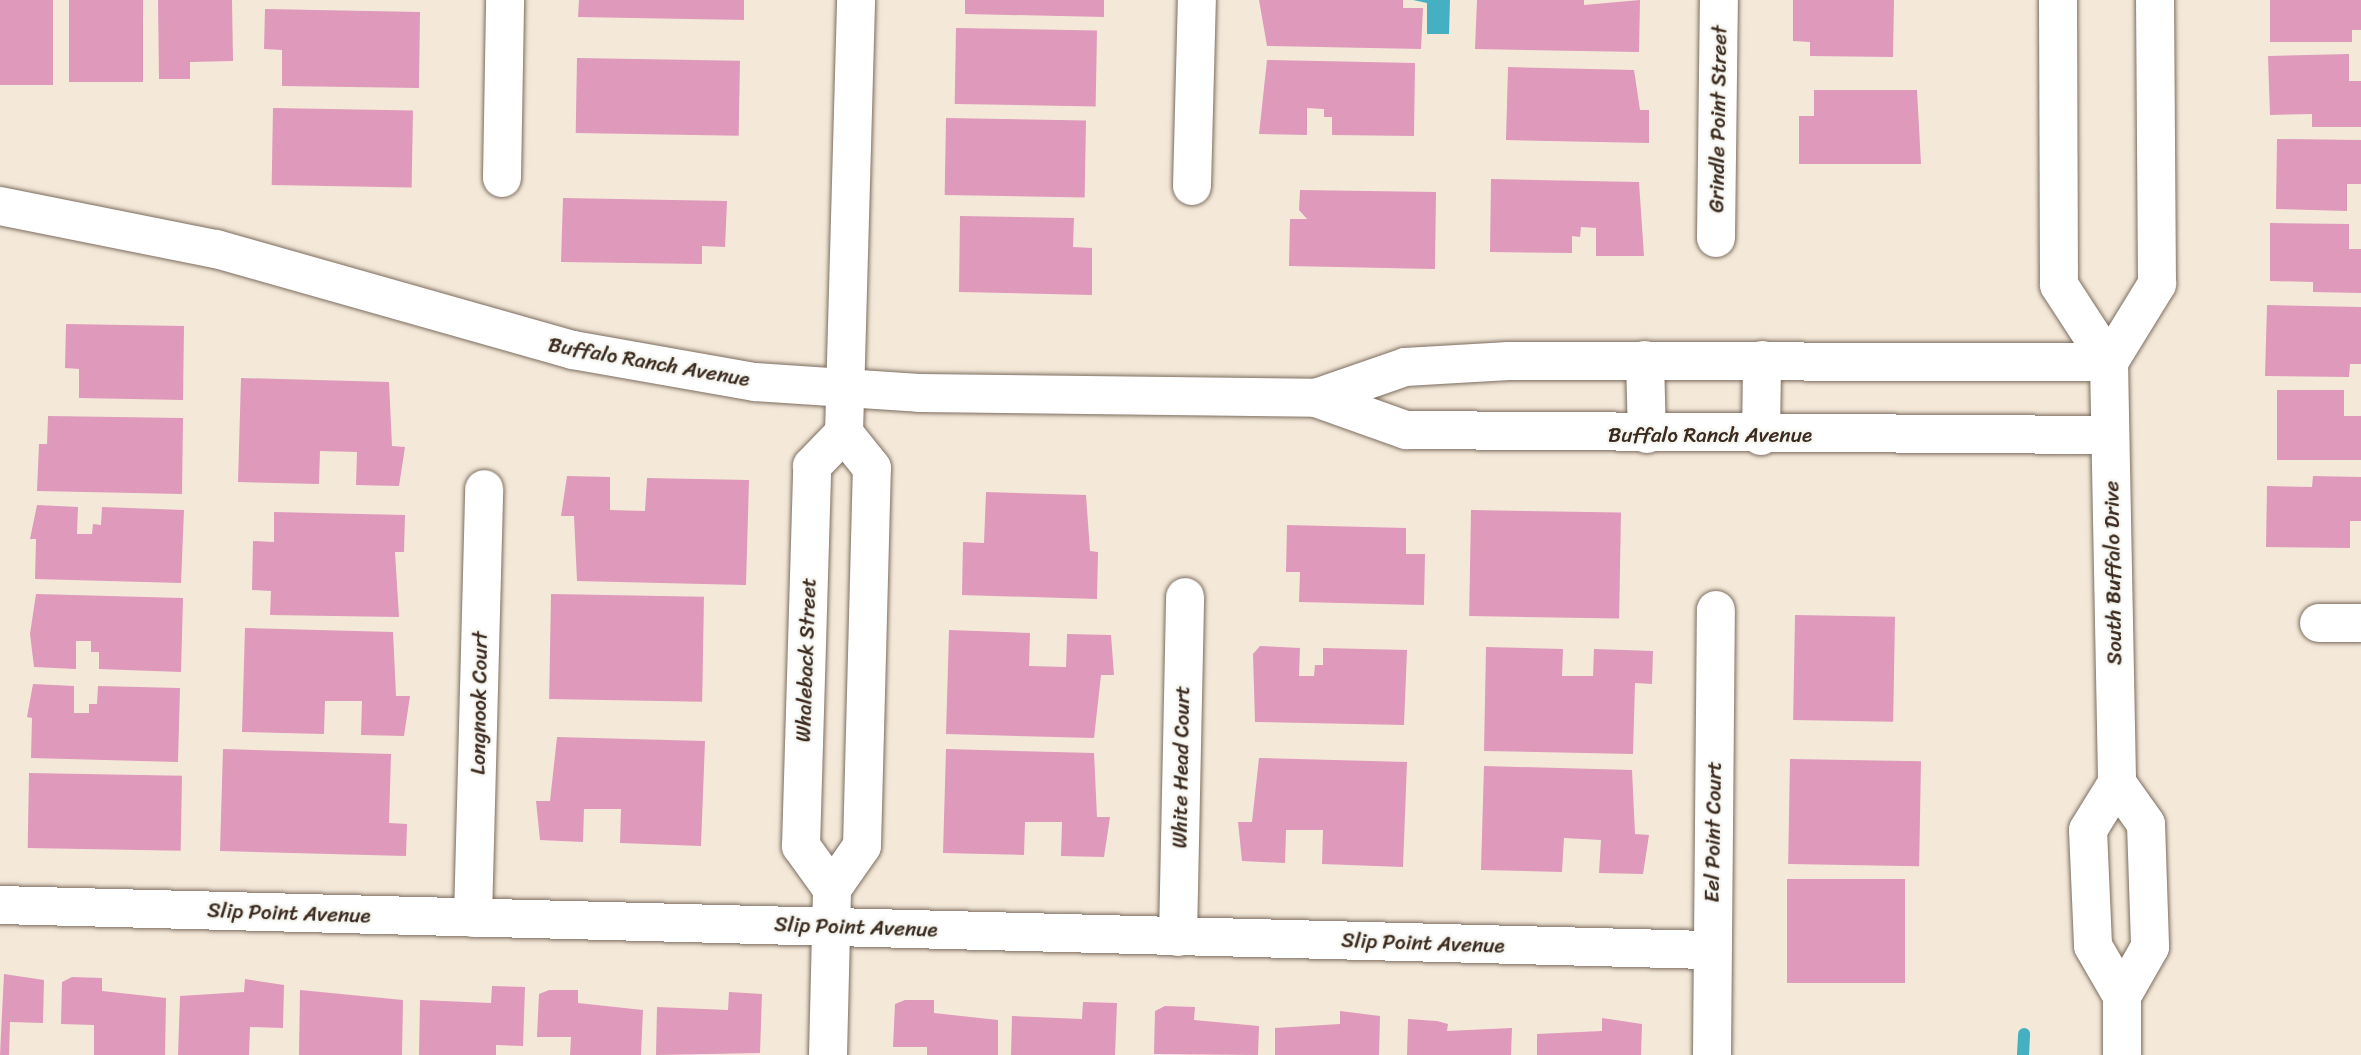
<!DOCTYPE html>
<style>
body{margin:0}
#map{position:relative;width:2361px;height:1055px;overflow:hidden;background:#f4e9d9;font-family:Sriracha,sans-serif}
div>[style]{position:absolute}
.water>*{inset:0;background:#44b0c1}
.stream>*{height:12px;margin:-6px;padding:0 6px;transform-origin:6px;border-radius:6px;background:#44b0c1}
.building>*{inset:0;background:#de99bb;transform-origin:0 0}
.roads{filter:drop-shadow(0 0 2px #7c6d5f) drop-shadow(0 0 2px #7c6d5f)}
.minor>*{height:38px;margin:-19px;padding:0 19px;transform-origin:19px;border-radius:19px;background:#fff}
.major>*{height:38px;margin:-19px;padding:0 19px;transform-origin:19px;border-radius:19px;background:#fff}
span{translate:-50% -50%;white-space:nowrap;text-align:center;line-height:1.15;-webkit-text-stroke:5px #f6f6f2;paint-order:stroke}
.street-label{font-size:21px;color:#3b2a1e}
</style>
<div id="map">
<div class="water">
<div style="clip-path:polygon(1450px 0,1449px 34px,1427px 34px,1427px 3px,1413px 0)"></div>
</div>
<div class="stream">
<div style="left:2023px;top:1055px;width:21px;rotate:-87deg"></div>
</div>
<div class="building">
<div style="left:0;top:0;width:53px;height:85px"></div>
<div style="left:69px;top:0;width:74px;height:82px"></div>
<div style="clip-path:polygon(158px 0,232px 0,233px 61px,190px 62px,190px 79px,159px 79px)"></div>
<div style="clip-path:polygon(579px 0,744px 0,744px 20px,578px 17px)"></div>
<div style="clip-path:polygon(965px 0,1104px 0,1104px 17px,965px 14px)"></div>
<div style="clip-path:polygon(1259px 0,1403px 0,1403px 8px,1423px 8px,1421px 49px,1267px 46px)"></div>
<div style="clip-path:polygon(1477px 0,1584px 0,1584px 5px,1640px 0,1639px 52px,1475px 49px)"></div>
<div style="clip-path:polygon(1793px 0,1894px 0,1893px 57px,1810px 56px,1810px 42px,1793px 41px)"></div>
<div style="clip-path:polygon(2270px 0,2361px 0,2361px 30px,2352px 30px,2352px 42px,2270px 42px)"></div>
<div style="clip-path:polygon(265px 9px,420px 12px,419px 88px,282px 86px,282px 50px,264px 49px)"></div>
<div style="left:956px;top:28px;width:141px;height:76px;rotate:1deg"></div>
<div style="clip-path:polygon(2349px 54px,2349px 81px,2361px 81px,2361px 127px,2312px 127px,2312px 114px,2270px 115px,2268px 56px)"></div>
<div style="left:577px;top:58px;width:163px;height:75px;rotate:1deg"></div>
<div style="clip-path:polygon(1267px 60px,1415px 63px,1414px 136px,1332px 135px,1332px 117px,1324px 117px,1324px 109px,1307px 108px,1307px 135px,1259px 134px)"></div>
<div style="clip-path:polygon(1508px 67px,1634px 70px,1640px 110px,1649px 110px,1649px 143px,1506px 140px)"></div>
<div style="clip-path:polygon(1814px 90px,1917px 90px,1921px 164px,1799px 164px,1799px 116px,1814px 116px)"></div>
<div style="left:273px;top:108px;width:140px;height:77px;rotate:1deg"></div>
<div style="left:946px;top:118px;width:140px;height:77px;rotate:1deg"></div>
<div style="clip-path:polygon(2277px 139px,2361px 140px,2361px 184px,2347px 184px,2347px 211px,2276px 209px)"></div>
<div style="clip-path:polygon(1491px 179px,1639px 182px,1644px 256px,1596px 256px,1596px 228px,1581px 227px,1580px 237px,1572px 236px,1572px 253px,1490px 252px)"></div>
<div style="clip-path:polygon(1300px 190px,1436px 192px,1435px 269px,1289px 266px,1290px 219px,1307px 219px,1299px 210px)"></div>
<div style="clip-path:polygon(563px 198px,727px 201px,725px 247px,702px 246px,702px 264px,561px 262px)"></div>
<div style="clip-path:polygon(960px 216px,1074px 218px,1073px 247px,1092px 248px,1092px 295px,959px 292px)"></div>
<div style="clip-path:polygon(2270px 223px,2349px 224px,2349px 249px,2361px 249px,2361px 293px,2313px 292px,2313px 282px,2270px 281px)"></div>
<div style="clip-path:polygon(2267px 305px,2361px 307px,2361px 364px,2350px 364px,2349px 377px,2265px 376px)"></div>
<div style="clip-path:polygon(66px 324px,184px 326px,183px 400px,79px 398px,79px 369px,65px 368px)"></div>
<div style="clip-path:polygon(241px 378px,389px 382px,392px 446px,405px 447px,399px 486px,356px 485px,357px 452px,320px 451px,319px 484px,238px 482px)"></div>
<div style="clip-path:polygon(2277px 390px,2344px 390px,2344px 416px,2361px 416px,2361px 460px,2277px 460px)"></div>
<div style="clip-path:polygon(48px 416px,183px 418px,182px 494px,37px 491px,39px 444px,47px 444px)"></div>
<div style="clip-path:polygon(567px 476px,610px 477px,610px 510px,645px 511px,647px 478px,749px 480px,746px 585px,577px 581px,574px 516px,561px 516px)"></div>
<div style="clip-path:polygon(2313px 476px,2361px 477px,2361px 521px,2350px 521px,2350px 548px,2266px 547px,2267px 486px,2312px 487px)"></div>
<div style="clip-path:polygon(986px 492px,1086px 495px,1090px 551px,1098px 552px,1097px 599px,962px 595px,963px 542px,984px 543px)"></div>
<div style="clip-path:polygon(37px 505px,78px 507px,77px 534px,92px 534px,93px 524px,101px 525px,102px 507px,184px 510px,181px 583px,35px 579px,36px 539px,30px 539px)"></div>
<div style="left:1471px;top:510px;width:150px;height:106px;rotate:1deg"></div>
<div style="clip-path:polygon(274px 512px,405px 515px,404px 552px,395px 552px,399px 617px,270px 615px,271px 591px,252px 590px,253px 541px,274px 542px)"></div>
<div style="clip-path:polygon(1287px 525px,1406px 528px,1406px 554px,1425px 554px,1424px 605px,1299px 602px,1300px 572px,1286px 572px)"></div>
<div style="clip-path:polygon(36px 594px,183px 598px,181px 672px,99px 669px,99px 652px,91px 652px,91px 641px,76px 641px,76px 669px,34px 667px,30px 634px)"></div>
<div style="left:551px;top:594px;width:153px;height:105px;rotate:1deg"></div>
<div style="left:1795px;top:615px;width:100px;height:105px;rotate:1deg"></div>
<div style="clip-path:polygon(245px 628px,393px 632px,396px 696px,410px 696px,404px 736px,361px 735px,362px 701px,325px 701px,324px 734px,242px 732px)"></div>
<div style="clip-path:polygon(949px 630px,1030px 633px,1029px 666px,1066px 667px,1067px 634px,1111px 635px,1114px 675px,1101px 675px,1094px 738px,946px 734px)"></div>
<div style="clip-path:polygon(1260px 646px,1300px 648px,1299px 676px,1314px 676px,1315px 665px,1323px 665px,1323px 648px,1407px 650px,1404px 725px,1255px 722px,1253px 654px)"></div>
<div style="clip-path:polygon(1486px 647px,1563px 649px,1562px 676px,1593px 676px,1594px 649px,1653px 651px,1652px 684px,1635px 683px,1633px 754px,1484px 751px)"></div>
<div style="clip-path:polygon(33px 684px,74px 686px,74px 713px,89px 713px,89px 704px,97px 704px,98px 686px,180px 688px,178px 762px,31px 758px,32px 718px,27px 717px)"></div>
<div style="clip-path:polygon(557px 737px,705px 741px,701px 846px,620px 843px,621px 809px,584px 809px,583px 842px,540px 840px,536px 801px,550px 801px)"></div>
<div style="clip-path:polygon(223px 749px,391px 754px,389px 823px,407px 824px,406px 856px,220px 851px)"></div>
<div style="clip-path:polygon(946px 749px,1094px 753px,1097px 817px,1110px 817px,1104px 857px,1061px 856px,1062px 822px,1025px 822px,1024px 855px,943px 853px)"></div>
<div style="clip-path:polygon(1259px 758px,1407px 762px,1403px 867px,1322px 864px,1323px 830px,1286px 830px,1285px 863px,1242px 861px,1238px 822px,1252px 822px)"></div>
<div style="left:1790px;top:759px;width:131px;height:105px;rotate:1deg"></div>
<div style="clip-path:polygon(1484px 766px,1632px 770px,1635px 834px,1649px 835px,1643px 874px,1599px 873px,1601px 840px,1564px 838px,1562px 872px,1481px 870px)"></div>
<div style="left:29px;top:773px;width:153px;height:75px;rotate:1deg"></div>
<div style="left:1787px;top:879px;width:118px;height:104px"></div>
<div style="clip-path:polygon(4px 974px,44px 980px,43px 1023px,10px 1022px,9px 1055px,0 1055px)"></div>
<div style="clip-path:polygon(72px 977px,102px 978px,102px 991px,166px 998px,165px 1055px,94px 1055px,94px 1025px,61px 1024px,62px 982px)"></div>
<div style="clip-path:polygon(245px 979px,284px 985px,283px 1028px,250px 1027px,249px 1055px,178px 1055px,180px 996px,244px 992px)"></div>
<div style="clip-path:polygon(492px 986px,525px 987px,523px 1046px,496px 1045px,496px 1055px,419px 1055px,420px 1000px,491px 1003px)"></div>
<div style="clip-path:polygon(300px 990px,403px 1000px,402px 1055px,299px 1055px)"></div>
<div style="clip-path:polygon(549px 990px,578px 990px,578px 1003px,643px 1010px,641px 1055px,570px 1055px,571px 1037px,537px 1037px,539px 994px)"></div>
<div style="clip-path:polygon(729px 992px,762px 994px,760px 1053px,656px 1055px,657px 1007px,728px 1010px)"></div>
<div style="clip-path:polygon(905px 1000px,934px 1000px,934px 1013px,998px 1020px,998px 1055px,927px 1055px,927px 1047px,893px 1047px,895px 1004px)"></div>
<div style="clip-path:polygon(1083px 1002px,1117px 1003px,1115px 1055px,1011px 1055px,1012px 1016px,1082px 1019px)"></div>
<div style="clip-path:polygon(1165px 1006px,1195px 1007px,1194px 1020px,1259px 1026px,1258px 1055px,1154px 1054px,1155px 1011px)"></div>
<div style="clip-path:polygon(1340px 1011px,1380px 1016px,1379px 1055px,1275px 1055px,1275px 1028px,1340px 1024px)"></div>
<div style="clip-path:polygon(1602px 1018px,1642px 1024px,1641px 1055px,1537px 1055px,1537px 1034px,1602px 1031px)"></div>
<div style="clip-path:polygon(1408px 1019px,1437px 1021px,1448px 1024px,1447px 1031px,1512px 1028px,1511px 1055px,1407px 1055px)"></div>
</div>
<div class="roads">
<div class="minor">
<div style="left:502px;top:178px;width:178px;rotate:-89deg"></div>
<div style="left:1192px;top:186px;width:186px;rotate:-88.5deg"></div>
<div style="left:0;top:206px;width:220px;rotate:11.3deg"></div>
<div style="left:216px;top:249px;width:371px;rotate:15.8deg"></div>
<div style="left:573px;top:350px;width:185px;rotate:10deg"></div>
<div style="left:755px;top:382px;width:164px;rotate:3.8deg"></div>
<div style="left:919px;top:393px;width:397px;rotate:0.7deg"></div>
<div style="left:1316px;top:398px;width:96px;rotate:19.6deg"></div>
<div style="left:1406px;top:430px;width:704px;rotate:0.41deg"></div>
<div style="left:1716px;top:238px;width:238px;rotate:-89.3deg"></div>
<div style="left:1645px;top:360px;width:74px;rotate:88.5deg"></div>
<div style="left:1316px;top:398px;width:94px;rotate:-19.2deg"></div>
<div style="left:1405px;top:367px;width:104px;rotate:-3.3deg"></div>
<div style="left:1509px;top:361px;width:600px;rotate:0.1deg"></div>
<div style="left:1761px;top:436px;width:76px;rotate:-89.2deg"></div>
<div style="left:2319px;top:623px;width:42px"></div>
<div style="left:832px;top:889px;width:53px;rotate:-125.8deg"></div>
<div style="left:801px;top:846px;width:380px;rotate:-88.3deg"></div>
<div style="left:812px;top:466px;width:46px;rotate:-45.9deg"></div>
<div style="left:0;top:905px;width:1713px;rotate:1.51deg"></div>
<div style="left:473px;top:918px;width:429px;rotate:-88.5deg"></div>
<div style="left:1178px;top:937px;width:340px;rotate:-88.8deg"></div>
<div style="left:828px;top:1055px;width:166px;rotate:-88.6deg"></div>
<div style="left:832px;top:889px;width:52px;rotate:-55.1deg"></div>
<div style="left:862px;top:846px;width:378px;rotate:-88.5deg"></div>
<div style="left:872px;top:468px;width:45px;rotate:-128.7deg"></div>
<div style="left:844px;top:433px;width:433px;rotate:-88.4deg"></div>
<div style="left:1712px;top:1055px;width:445px;rotate:-89.5deg"></div>
</div>
<div class="major">
<div style="left:2058px;top:0;width:285px;rotate:89.8deg"></div>
<div style="left:2059px;top:285px;width:92px;rotate:57deg"></div>
<div style="left:2109px;top:362px;width:421px;rotate:88.9deg"></div>
<div style="left:2117px;top:783px;width:55px;rotate:121.7deg"></div>
<div style="left:2088px;top:830px;width:116px;rotate:87.5deg"></div>
<div style="left:2093px;top:946px;width:58px;rotate:59.9deg"></div>
<div style="left:2109px;top:362px;width:92px;rotate:-58.4deg"></div>
<div style="left:2157px;top:284px;width:284px;rotate:-90.4deg"></div>
<div style="left:2117px;top:783px;width:50px;rotate:54.7deg"></div>
<div style="left:2146px;top:824px;width:123px;rotate:88.1deg"></div>
<div style="left:2150px;top:947px;width:56px;rotate:119.7deg"></div>
<div style="left:2122px;top:996px;width:59px;rotate:90deg"></div>
</div>
</div>
<div class="street-label">
<span style="left:1718px;top:119px;rotate:-89deg">Grindle Point Street</span>
<span style="left:649px;top:362px;rotate:10deg">Buffalo Ranch Avenue</span>
<span style="left:1710px;top:435px">Buffalo Ranch Avenue</span>
<span style="left:2113px;top:573px;rotate:-91deg">South Buffalo Drive</span>
<span style="left:806px;top:660px;rotate:-88deg">Whaleback Street</span>
<span style="left:479px;top:703px;rotate:-89deg">Longnook Court</span>
<span style="left:1181px;top:767px;rotate:-89deg">White Head Court</span>
<span style="left:1713px;top:832px;rotate:-89deg">Eel Point Court</span>
<span style="left:289px;top:913px;rotate:2deg">Slip Point Avenue</span>
<span style="left:856px;top:927px;rotate:2deg">Slip Point Avenue</span>
<span style="left:1423px;top:943px;rotate:2deg">Slip Point Avenue</span>
</div>
</div>
